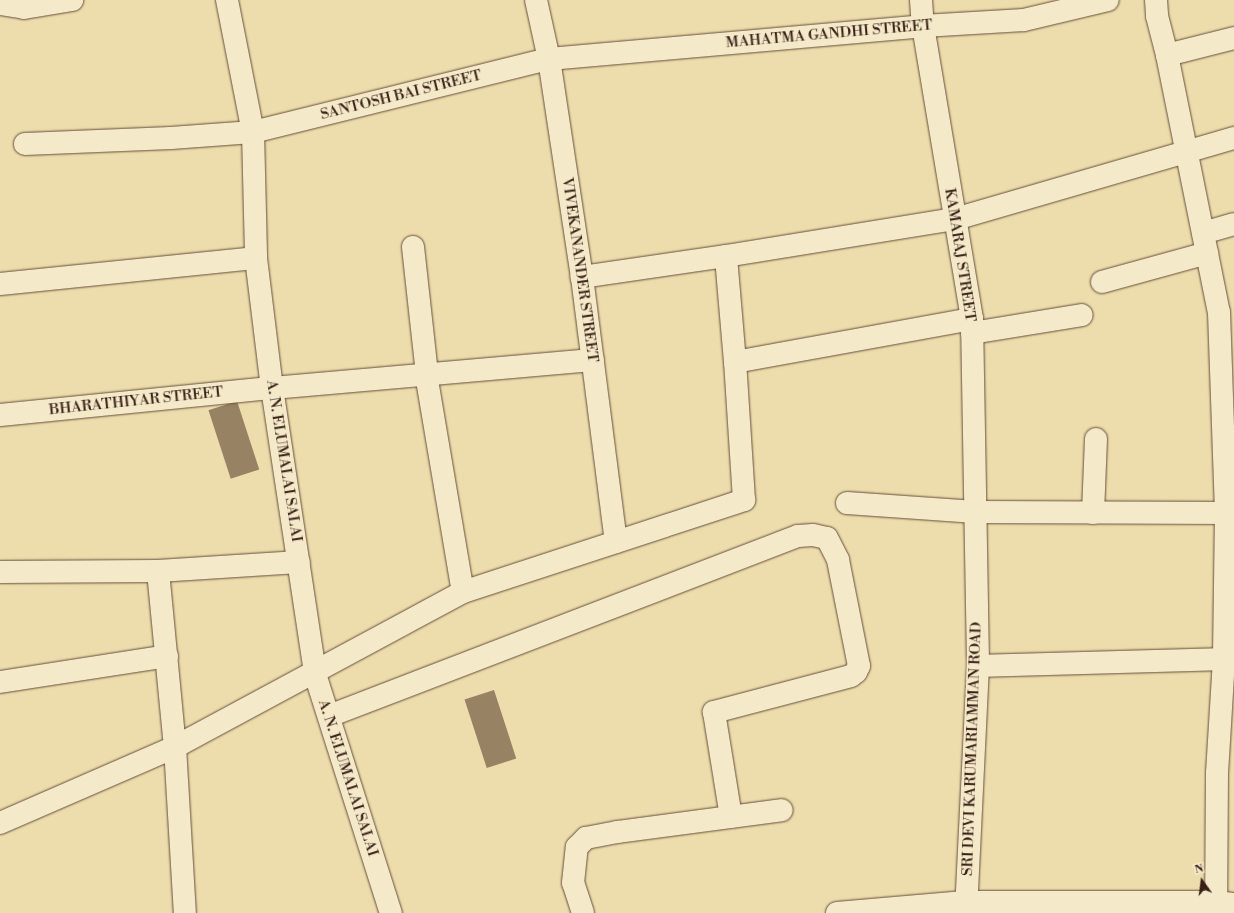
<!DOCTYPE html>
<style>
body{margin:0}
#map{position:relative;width:1234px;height:913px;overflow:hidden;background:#eeddac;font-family:"Libre Bodoni",serif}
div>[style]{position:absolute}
.building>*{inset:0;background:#978264;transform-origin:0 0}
.roads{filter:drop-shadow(0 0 1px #664f3c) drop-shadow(0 0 1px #664f3c)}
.minor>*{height:22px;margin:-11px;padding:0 11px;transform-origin:11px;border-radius:11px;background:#f4e9c9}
span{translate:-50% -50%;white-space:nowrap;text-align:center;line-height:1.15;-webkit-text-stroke:3px #f4e9c9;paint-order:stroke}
.street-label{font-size:15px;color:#392017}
.north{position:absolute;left:1182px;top:861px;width:40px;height:40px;-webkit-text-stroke:3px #f4e9c9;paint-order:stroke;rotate:346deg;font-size:11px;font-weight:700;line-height:16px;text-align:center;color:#392017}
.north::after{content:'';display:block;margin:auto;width:14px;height:18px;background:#392017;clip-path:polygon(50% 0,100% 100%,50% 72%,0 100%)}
</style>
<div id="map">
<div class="building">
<div style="left:237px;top:401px;width:72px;height:30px;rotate:72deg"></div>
<div style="left:494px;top:690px;width:72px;height:31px;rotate:72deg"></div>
</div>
<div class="roads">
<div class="minor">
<div style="left:227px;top:0;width:135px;rotate:78.9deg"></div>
<div style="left:253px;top:132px;width:126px;rotate:88.6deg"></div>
<div style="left:256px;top:258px;width:131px;rotate:83deg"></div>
<div style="left:272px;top:388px;width:289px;rotate:81.4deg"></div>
<div style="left:315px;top:674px;width:251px;rotate:72.4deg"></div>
<div style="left:536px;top:0;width:60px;rotate:77.6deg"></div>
<div style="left:549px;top:59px;width:220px;rotate:81.4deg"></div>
<div style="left:582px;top:277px;width:267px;rotate:82.7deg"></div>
<div style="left:921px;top:0;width:26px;rotate:86deg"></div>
<div style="left:923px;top:26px;width:297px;rotate:80.5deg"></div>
<div style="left:972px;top:319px;width:347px;rotate:89deg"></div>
<div style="left:978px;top:666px;width:247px;rotate:92.8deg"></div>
<div style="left:1156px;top:0;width:16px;rotate:86deg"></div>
<div style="left:1157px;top:16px;width:40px;rotate:75.6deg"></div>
<div style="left:1167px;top:55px;width:262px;rotate:78.6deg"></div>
<div style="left:1219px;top:312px;width:201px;rotate:88deg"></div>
<div style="left:1226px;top:513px;width:146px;rotate:90.8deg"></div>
<div style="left:1224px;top:659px;width:114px;rotate:93.5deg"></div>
<div style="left:1217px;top:773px;width:140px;rotate:90.4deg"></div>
<div style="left:0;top:4px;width:24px;rotate:9deg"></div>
<div style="left:24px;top:8px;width:49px;rotate:-9.5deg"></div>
<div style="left:1167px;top:55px;width:69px;rotate:-14.2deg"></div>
<div style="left:25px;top:144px;width:146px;rotate:-2.4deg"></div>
<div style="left:171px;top:138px;width:82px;rotate:-4.2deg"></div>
<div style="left:253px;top:132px;width:305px;rotate:-13.9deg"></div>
<div style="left:549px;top:59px;width:375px;rotate:-5deg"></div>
<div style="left:923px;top:26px;width:101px;rotate:-3.4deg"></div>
<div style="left:1024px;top:20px;width:86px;rotate:-13.4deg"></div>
<div style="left:1203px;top:233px;width:32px;rotate:-16deg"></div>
<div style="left:413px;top:247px;width:127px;rotate:83.7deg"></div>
<div style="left:427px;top:373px;width:1px;rotate:135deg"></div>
<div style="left:426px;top:374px;width:221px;rotate:80.4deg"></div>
<div style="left:726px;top:256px;width:232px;rotate:-9.2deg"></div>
<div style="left:955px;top:219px;width:291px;rotate:-16.2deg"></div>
<div style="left:1102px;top:282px;width:109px;rotate:-15.4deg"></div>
<div style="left:0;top:284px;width:257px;rotate:-5.8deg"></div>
<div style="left:972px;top:333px;width:111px;rotate:-9.3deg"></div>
<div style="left:735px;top:362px;width:241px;rotate:-10.3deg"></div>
<div style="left:0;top:415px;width:273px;rotate:-5.7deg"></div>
<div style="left:272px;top:388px;width:322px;rotate:-5deg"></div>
<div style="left:847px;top:503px;width:129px;rotate:4deg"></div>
<div style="left:976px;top:512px;width:258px;rotate:0.2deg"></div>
<div style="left:1093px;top:513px;width:74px;rotate:-87.7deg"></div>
<div style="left:158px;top:571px;width:177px;rotate:84.5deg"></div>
<div style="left:175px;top:747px;width:166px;rotate:86.6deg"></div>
<div style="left:0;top:572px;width:158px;rotate:-0.4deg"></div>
<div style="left:158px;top:571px;width:141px;rotate:-3.7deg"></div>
<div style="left:978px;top:666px;width:256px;rotate:-1.6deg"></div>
<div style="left:0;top:682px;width:169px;rotate:-8.8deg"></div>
<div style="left:329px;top:716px;width:502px;rotate:-21deg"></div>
<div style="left:798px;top:536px;width:15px;rotate:-4deg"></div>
<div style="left:813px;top:535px;width:14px;rotate:12deg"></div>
<div style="left:827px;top:538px;width:25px;rotate:63deg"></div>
<div style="left:838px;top:560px;width:108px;rotate:78.8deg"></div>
<div style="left:859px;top:666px;width:7px;rotate:117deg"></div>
<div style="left:856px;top:672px;width:6px;rotate:141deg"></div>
<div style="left:851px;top:676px;width:142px;rotate:165.3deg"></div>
<div style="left:714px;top:712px;width:106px;rotate:80.8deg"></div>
<div style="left:0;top:823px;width:191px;rotate:-23.5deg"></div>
<div style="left:175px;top:747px;width:327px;rotate:-28.3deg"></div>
<div style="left:463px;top:592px;width:296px;rotate:-18.1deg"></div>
<div style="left:744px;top:500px;width:138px;rotate:-93.7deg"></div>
<div style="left:735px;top:362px;width:106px;rotate:-94.9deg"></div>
<div style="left:726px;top:256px;width:146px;rotate:171.7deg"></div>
<div style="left:583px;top:913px;width:32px;rotate:-108deg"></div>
<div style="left:573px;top:883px;width:36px;rotate:-84deg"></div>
<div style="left:577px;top:847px;width:13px;rotate:-45deg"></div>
<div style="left:586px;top:838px;width:33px;rotate:-11deg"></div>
<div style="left:618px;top:832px;width:165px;rotate:-7.6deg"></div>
<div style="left:837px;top:913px;width:128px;rotate:-4.9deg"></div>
<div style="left:965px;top:902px;width:252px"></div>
<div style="left:1217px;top:902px;width:17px;rotate:7deg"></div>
</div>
</div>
<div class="street-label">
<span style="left:829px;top:34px;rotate:-5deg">MAHATMA GANDHI STREET</span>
<span style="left:401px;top:95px;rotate:-14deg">SANTOSH BAI STREET</span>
<span style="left:960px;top:255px;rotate:81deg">KAMARAJ STREET</span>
<span style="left:580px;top:270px;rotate:82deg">VIVEKANANDER STREET</span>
<span style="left:136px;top:401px;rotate:-6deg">BHARATHIYAR STREET</span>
<span style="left:284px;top:461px;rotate:81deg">A. N. ELUMALAI SALAI</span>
<span style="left:972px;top:749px;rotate:-88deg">SRI DEVI KARUMARIAMMAN ROAD</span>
<span style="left:348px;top:778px;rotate:72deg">A. N. ELUMALAI SALAI</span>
</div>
<div class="north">N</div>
</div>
